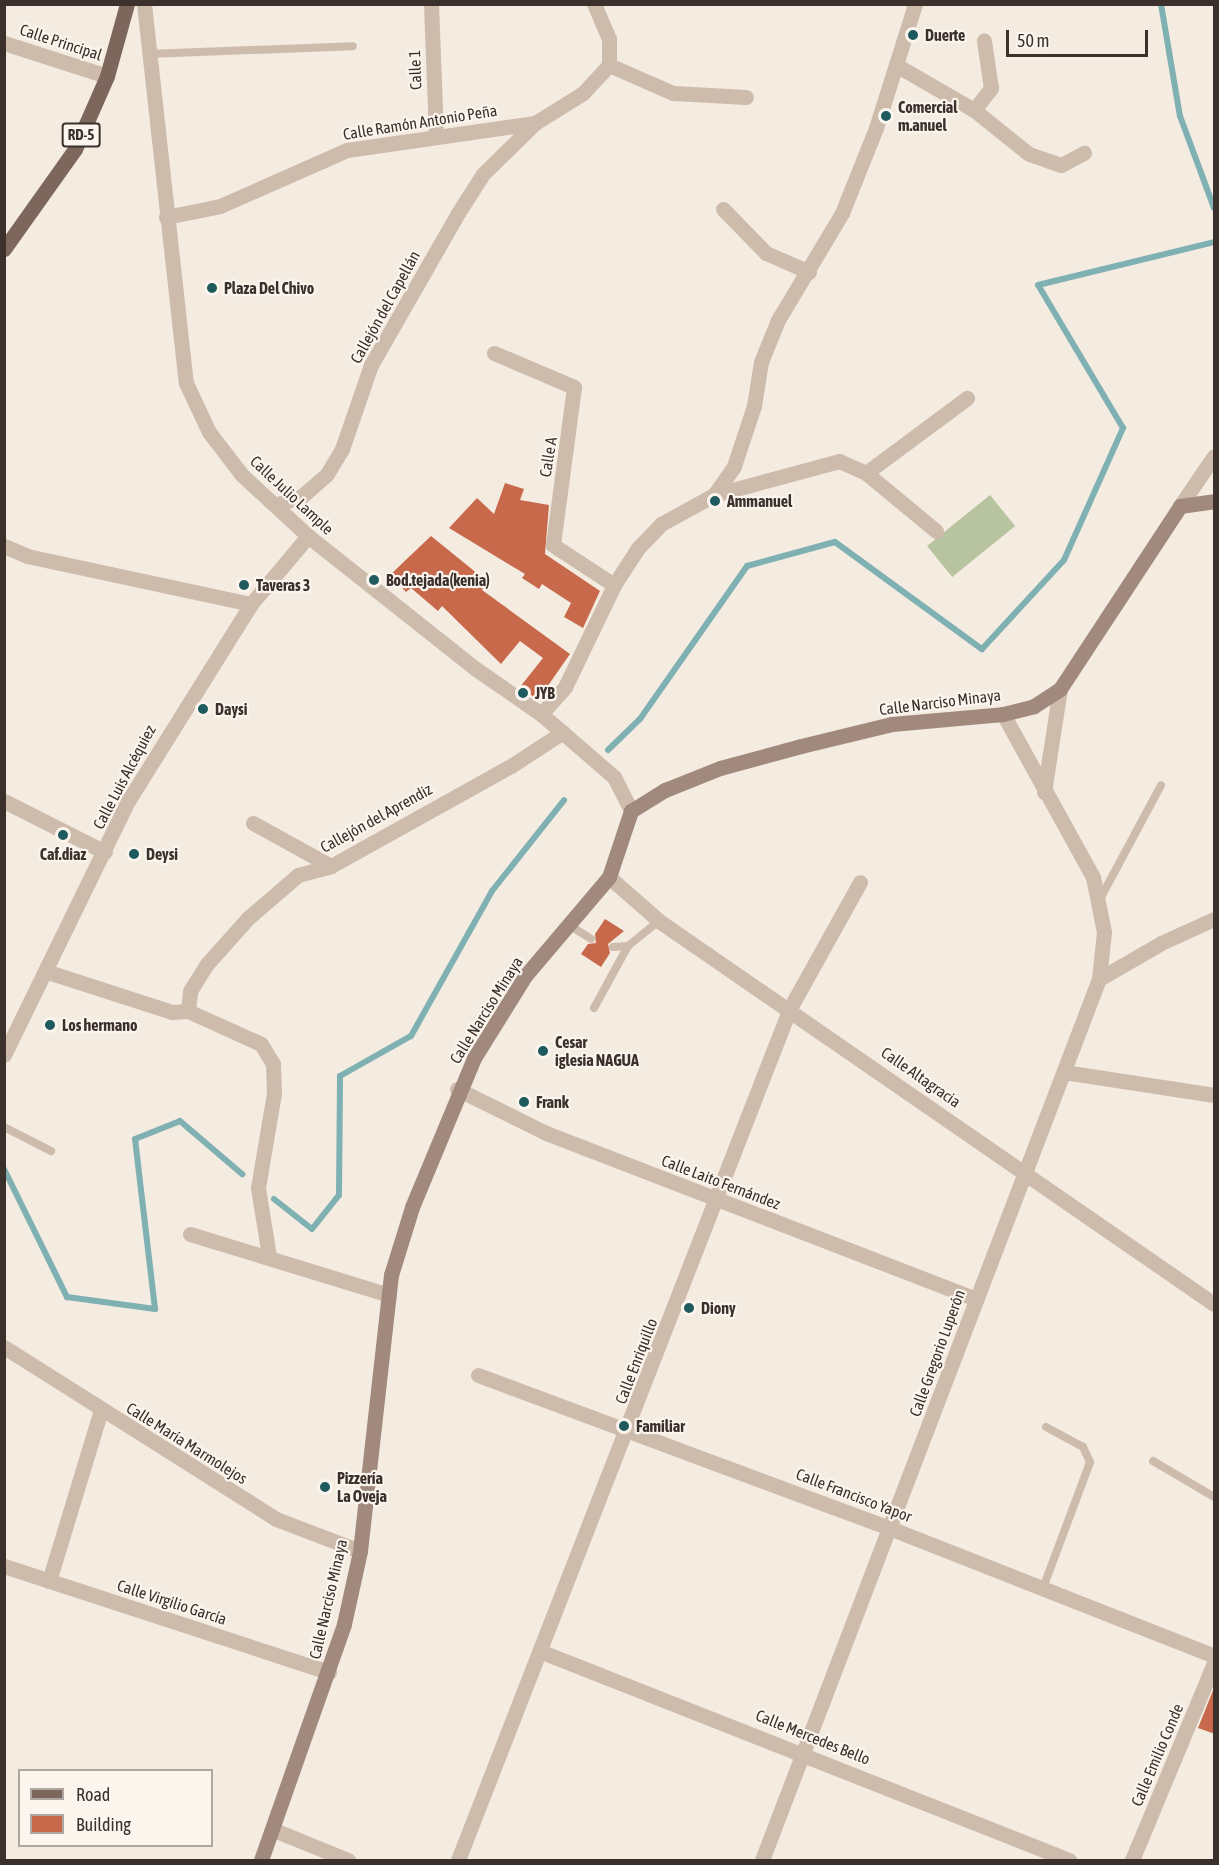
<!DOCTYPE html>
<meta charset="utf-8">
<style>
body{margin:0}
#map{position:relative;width:1219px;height:1865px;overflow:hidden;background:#f4ebe1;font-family:"Asap Condensed",sans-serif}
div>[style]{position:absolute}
.green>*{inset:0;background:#b8c4a0;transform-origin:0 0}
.stream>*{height:6px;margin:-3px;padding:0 3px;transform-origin:3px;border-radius:3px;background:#7fb0b2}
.building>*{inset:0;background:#c8694b}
.lane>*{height:8px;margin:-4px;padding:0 4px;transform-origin:4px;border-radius:4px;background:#cdbbac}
.street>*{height:15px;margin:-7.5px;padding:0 7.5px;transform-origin:7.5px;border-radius:7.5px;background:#cdbbac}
.secondary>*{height:15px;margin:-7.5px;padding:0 7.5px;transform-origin:7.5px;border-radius:7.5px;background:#a18a7d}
.primary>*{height:15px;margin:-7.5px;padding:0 7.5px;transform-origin:7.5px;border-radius:7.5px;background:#7d675c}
.dots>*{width:16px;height:16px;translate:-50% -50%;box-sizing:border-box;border:3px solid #fbf5ee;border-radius:50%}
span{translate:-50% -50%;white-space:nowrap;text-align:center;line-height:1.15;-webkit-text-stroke:4.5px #fbf5ee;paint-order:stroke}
.shield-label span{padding:2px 4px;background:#fbf5ee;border:2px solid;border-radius:4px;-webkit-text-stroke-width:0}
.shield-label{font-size:15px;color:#3b302b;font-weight:700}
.poi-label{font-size:16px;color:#3b302b;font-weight:700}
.left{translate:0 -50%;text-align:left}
.street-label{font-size:16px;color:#3b302b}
.frame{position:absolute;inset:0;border:6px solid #3b302b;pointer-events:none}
.legend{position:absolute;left:18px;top:1769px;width:195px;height:78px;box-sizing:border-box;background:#fbf5ee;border:2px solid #aea6a0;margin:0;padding:8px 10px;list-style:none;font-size:18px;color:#3b302b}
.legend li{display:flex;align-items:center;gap:12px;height:30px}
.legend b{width:30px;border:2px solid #aea6a0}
.scale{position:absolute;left:1006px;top:30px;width:142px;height:27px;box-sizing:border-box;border:3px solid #3b302b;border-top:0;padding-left:8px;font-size:18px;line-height:21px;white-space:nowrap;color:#3b302b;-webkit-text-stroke:4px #fbf5ee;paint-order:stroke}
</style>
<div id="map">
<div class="green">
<div style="left:990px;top:495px;width:40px;height:81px;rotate:51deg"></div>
</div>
<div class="stream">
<div style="left:1161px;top:4px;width:114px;rotate:80.4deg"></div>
<div style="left:1180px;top:116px;width:98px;rotate:69.7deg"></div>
<div style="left:608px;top:750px;width:45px;rotate:-44.1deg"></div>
<div style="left:640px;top:719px;width:187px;rotate:-55deg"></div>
<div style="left:747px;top:566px;width:91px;rotate:-15.3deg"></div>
<div style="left:835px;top:542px;width:182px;rotate:36.1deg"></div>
<div style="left:982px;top:649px;width:121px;rotate:-47.3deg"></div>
<div style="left:1064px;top:560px;width:145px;rotate:-65.9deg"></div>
<div style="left:1123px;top:428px;width:166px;rotate:-120.7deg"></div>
<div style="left:1038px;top:285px;width:181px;rotate:-13.7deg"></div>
<div style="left:4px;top:1169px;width:143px;rotate:63.8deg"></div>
<div style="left:67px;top:1297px;width:89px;rotate:7.8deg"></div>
<div style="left:155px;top:1309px;width:171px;rotate:-96.7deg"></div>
<div style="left:135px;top:1139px;width:48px;rotate:-21.8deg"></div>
<div style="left:180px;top:1121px;width:82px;rotate:40.5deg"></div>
<div style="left:274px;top:1199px;width:48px;rotate:38.3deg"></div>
<div style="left:312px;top:1229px;width:43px;rotate:-51.5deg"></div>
<div style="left:339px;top:1195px;width:119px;rotate:-89.5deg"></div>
<div style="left:340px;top:1076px;width:81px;rotate:-29.4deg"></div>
<div style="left:411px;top:1036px;width:166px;rotate:-60.8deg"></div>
<div style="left:492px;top:891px;width:116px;rotate:-51.6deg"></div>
</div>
<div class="building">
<div style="clip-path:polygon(505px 483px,524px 489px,520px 500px,549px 505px,545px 554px,600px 591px,583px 628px,564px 617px,571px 603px,542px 584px,539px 589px,522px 578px,525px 574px,449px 528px,477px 498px,494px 514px)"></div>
<div style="clip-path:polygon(431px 536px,473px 570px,486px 584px,482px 590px,570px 654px,538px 700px,520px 687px,543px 658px,520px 641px,501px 664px,442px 606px,438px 611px,411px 588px,406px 592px,390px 575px)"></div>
<div style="clip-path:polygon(605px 919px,624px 931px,608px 944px,610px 953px,601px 967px,581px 954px,588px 944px,596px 943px,595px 934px)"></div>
<div style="clip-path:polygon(1214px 1688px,1215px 1688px,1215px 1734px,1198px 1728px)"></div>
</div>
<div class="lane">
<div style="left:148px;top:54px;width:205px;rotate:-2.2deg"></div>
<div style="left:1100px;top:899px;width:129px;rotate:-61.8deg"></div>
<div style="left:569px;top:925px;width:26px;rotate:32deg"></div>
<div style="left:613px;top:947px;width:15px;rotate:-4deg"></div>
<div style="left:628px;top:946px;width:40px;rotate:-39deg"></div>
<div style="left:594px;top:1008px;width:71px;rotate:-61.3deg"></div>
<div style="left:4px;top:1127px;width:53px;rotate:27.1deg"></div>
<div style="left:1153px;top:1461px;width:71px;rotate:30.5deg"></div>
<div style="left:1043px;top:1588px;width:134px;rotate:-69.5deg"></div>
<div style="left:1090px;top:1462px;width:17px;rotate:-115deg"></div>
<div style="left:1083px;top:1447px;width:42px;rotate:-151.6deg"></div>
</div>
<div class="street">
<div style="left:144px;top:4px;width:381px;rotate:83.7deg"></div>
<div style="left:186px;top:383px;width:54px;rotate:64.9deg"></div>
<div style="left:209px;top:432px;width:54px;rotate:52.5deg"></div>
<div style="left:242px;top:475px;width:90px;rotate:42.7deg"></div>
<div style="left:308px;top:536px;width:214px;rotate:38.4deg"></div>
<div style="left:476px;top:669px;width:79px;rotate:34.7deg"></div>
<div style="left:541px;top:714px;width:96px;rotate:40.8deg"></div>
<div style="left:614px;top:777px;width:38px;rotate:63deg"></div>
<div style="left:431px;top:4px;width:131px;rotate:87.8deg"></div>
<div style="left:4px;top:43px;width:108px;rotate:17.8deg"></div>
<div style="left:609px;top:65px;width:70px;rotate:23.6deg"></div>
<div style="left:673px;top:93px;width:73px;rotate:3.1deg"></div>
<div style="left:896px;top:65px;width:90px;rotate:30deg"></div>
<div style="left:974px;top:110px;width:70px;rotate:38.7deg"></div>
<div style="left:1029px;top:154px;width:34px;rotate:19deg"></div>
<div style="left:1061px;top:165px;width:26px;rotate:-28deg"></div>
<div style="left:974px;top:110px;width:28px;rotate:-52deg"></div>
<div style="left:991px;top:88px;width:48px;rotate:-98.5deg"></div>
<div style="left:723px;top:209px;width:62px;rotate:45.7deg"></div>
<div style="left:766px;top:253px;width:47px;rotate:23.8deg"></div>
<div style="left:166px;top:217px;width:55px;rotate:-11.5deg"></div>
<div style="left:220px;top:206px;width:139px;rotate:-23.8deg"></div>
<div style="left:347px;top:150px;width:190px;rotate:-8.2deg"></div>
<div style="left:535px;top:123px;width:57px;rotate:-32deg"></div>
<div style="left:583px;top:93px;width:38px;rotate:-47deg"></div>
<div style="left:609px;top:65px;width:26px;rotate:-90deg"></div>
<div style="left:609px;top:39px;width:38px;rotate:-113deg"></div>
<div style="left:494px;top:353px;width:87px;rotate:23deg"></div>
<div style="left:574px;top:387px;width:159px;rotate:97.6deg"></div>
<div style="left:553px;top:545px;width:73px;rotate:33.3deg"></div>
<div style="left:866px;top:473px;width:126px;rotate:-36.6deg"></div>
<div style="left:714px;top:495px;width:130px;rotate:-15.2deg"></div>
<div style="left:839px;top:461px;width:30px;rotate:24deg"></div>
<div style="left:866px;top:473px;width:91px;rotate:39.6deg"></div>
<div style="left:275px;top:505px;width:28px;rotate:-18deg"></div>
<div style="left:302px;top:496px;width:33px;rotate:-41deg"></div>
<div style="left:327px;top:474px;width:29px;rotate:-59deg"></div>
<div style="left:342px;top:449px;width:89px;rotate:-71deg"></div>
<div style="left:371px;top:365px;width:175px;rotate:-60.2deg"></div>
<div style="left:458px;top:213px;width:46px;rotate:-57.3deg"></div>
<div style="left:483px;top:174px;width:73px;rotate:-44.4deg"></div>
<div style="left:1180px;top:506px;width:60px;rotate:-55.8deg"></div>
<div style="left:4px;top:546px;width:25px;rotate:23deg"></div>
<div style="left:27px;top:556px;width:229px;rotate:12.1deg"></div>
<div style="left:541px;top:714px;width:36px;rotate:-48deg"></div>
<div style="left:565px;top:687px;width:113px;rotate:-64.3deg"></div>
<div style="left:614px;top:585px;width:44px;rotate:-57deg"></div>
<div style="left:638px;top:548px;width:33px;rotate:-46deg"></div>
<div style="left:661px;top:524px;width:60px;rotate:-28.7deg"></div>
<div style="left:714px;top:495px;width:35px;rotate:-55deg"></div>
<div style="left:734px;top:466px;width:63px;rotate:-71.6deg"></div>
<div style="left:754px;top:406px;width:45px;rotate:-81deg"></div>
<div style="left:761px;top:362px;width:45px;rotate:-68deg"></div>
<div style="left:778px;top:320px;width:125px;rotate:-59.1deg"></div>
<div style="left:842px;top:213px;width:92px;rotate:-68.2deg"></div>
<div style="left:876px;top:128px;width:130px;rotate:-72.5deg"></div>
<div style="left:1003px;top:714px;width:186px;rotate:61.1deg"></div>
<div style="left:1093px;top:877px;width:56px;rotate:78.7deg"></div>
<div style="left:1104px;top:932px;width:47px;rotate:96.1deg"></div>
<div style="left:1044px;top:792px;width:104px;rotate:-81.2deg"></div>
<div style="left:4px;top:801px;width:113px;rotate:26.8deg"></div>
<div style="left:253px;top:823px;width:89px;rotate:28.9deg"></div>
<div style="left:609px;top:877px;width:67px;rotate:41.3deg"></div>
<div style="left:659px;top:921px;width:674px;rotate:34.61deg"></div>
<div style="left:45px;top:971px;width:133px;rotate:17.9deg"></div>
<div style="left:172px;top:1012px;width:16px;rotate:-4deg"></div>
<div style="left:188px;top:1011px;width:80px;rotate:24.3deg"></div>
<div style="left:261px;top:1044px;width:23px;rotate:59deg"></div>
<div style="left:273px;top:1064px;width:29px;rotate:88deg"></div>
<div style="left:274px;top:1093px;width:96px;rotate:99.6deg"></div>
<div style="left:258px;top:1188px;width:69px;rotate:80.8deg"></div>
<div style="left:188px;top:1011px;width:20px;rotate:-84deg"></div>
<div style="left:190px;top:991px;width:32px;rotate:-58deg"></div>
<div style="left:207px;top:964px;width:62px;rotate:-48.3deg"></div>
<div style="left:248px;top:918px;width:66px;rotate:-40.7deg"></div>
<div style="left:298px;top:875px;width:34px;rotate:-15deg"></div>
<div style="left:331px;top:866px;width:206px;rotate:-29.1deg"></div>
<div style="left:511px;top:766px;width:62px;rotate:-33.2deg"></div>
<div style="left:4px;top:1055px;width:283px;rotate:-64deg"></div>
<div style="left:128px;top:801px;width:232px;rotate:-58deg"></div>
<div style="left:251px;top:604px;width:89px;rotate:-50deg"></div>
<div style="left:1064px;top:1072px;width:152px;rotate:8.7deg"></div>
<div style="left:457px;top:1089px;width:99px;rotate:26.3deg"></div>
<div style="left:546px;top:1133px;width:461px;rotate:21.1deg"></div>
<div style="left:190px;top:1234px;width:208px;rotate:17deg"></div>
<div style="left:4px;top:1347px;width:322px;rotate:32.3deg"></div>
<div style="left:276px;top:1519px;width:90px;rotate:20.9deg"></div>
<div style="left:478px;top:1375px;width:442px;rotate:20.4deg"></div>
<div style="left:892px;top:1529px;width:346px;rotate:21.5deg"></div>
<div style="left:4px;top:1566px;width:342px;rotate:18.1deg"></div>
<div style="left:49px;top:1581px;width:179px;rotate:-73.1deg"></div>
<div style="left:542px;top:1652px;width:567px;rotate:21.54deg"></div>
<div style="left:274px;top:1830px;width:80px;rotate:22.1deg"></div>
<div style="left:458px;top:1860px;width:914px;rotate:-68.71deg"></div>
<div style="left:790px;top:1008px;width:144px;rotate:-60.9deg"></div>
<div style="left:762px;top:1860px;width:943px;rotate:-69.07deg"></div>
<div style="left:1099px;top:979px;width:72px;rotate:-30.1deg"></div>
<div style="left:1161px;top:943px;width:58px;rotate:-24.4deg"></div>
<div style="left:1132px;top:1860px;width:213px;rotate:-67.4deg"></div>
</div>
<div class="secondary">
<div style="left:261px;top:1860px;width:250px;rotate:-70.6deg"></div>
<div style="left:344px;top:1624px;width:75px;rotate:-77.6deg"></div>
<div style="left:360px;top:1551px;width:278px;rotate:-83.6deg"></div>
<div style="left:391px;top:1275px;width:71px;rotate:-72.8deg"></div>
<div style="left:412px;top:1207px;width:161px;rotate:-67.4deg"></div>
<div style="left:474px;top:1058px;width:97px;rotate:-58.1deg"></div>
<div style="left:525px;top:976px;width:130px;rotate:-49.7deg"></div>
<div style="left:609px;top:877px;width:70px;rotate:-71.6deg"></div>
<div style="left:631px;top:811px;width:40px;rotate:-32deg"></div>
<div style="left:665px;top:790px;width:59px;rotate:-21.8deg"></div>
<div style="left:720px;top:768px;width:84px;rotate:-15.2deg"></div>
<div style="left:801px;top:746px;width:94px;rotate:-13.6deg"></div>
<div style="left:892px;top:724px;width:111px;rotate:-5.1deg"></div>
<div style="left:1003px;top:714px;width:32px;rotate:-14deg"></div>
<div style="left:1034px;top:706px;width:31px;rotate:-33deg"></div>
<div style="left:1060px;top:689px;width:219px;rotate:-56.7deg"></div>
<div style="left:1180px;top:506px;width:34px;rotate:-8deg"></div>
</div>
<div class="primary">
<div style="left:4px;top:249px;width:123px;rotate:-54.6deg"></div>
<div style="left:75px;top:149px;width:80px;rotate:-66.3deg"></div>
<div style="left:107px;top:76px;width:75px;rotate:-74.5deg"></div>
</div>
<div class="dots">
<div style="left:913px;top:35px;background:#1f5a5e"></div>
<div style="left:886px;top:116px;background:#1f5a5e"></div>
<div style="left:212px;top:288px;background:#1f5a5e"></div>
<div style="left:715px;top:501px;background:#1f5a5e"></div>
<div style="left:374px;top:580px;background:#1f5a5e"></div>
<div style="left:244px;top:585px;background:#1f5a5e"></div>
<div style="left:523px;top:693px;background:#1f5a5e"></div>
<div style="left:203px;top:709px;background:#1f5a5e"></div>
<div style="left:63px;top:835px;background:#1f5a5e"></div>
<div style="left:134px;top:854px;background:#1f5a5e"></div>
<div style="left:50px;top:1025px;background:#1f5a5e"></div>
<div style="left:543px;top:1051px;background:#1f5a5e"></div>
<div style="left:524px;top:1102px;background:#1f5a5e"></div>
<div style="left:689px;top:1308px;background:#1f5a5e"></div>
<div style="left:624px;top:1426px;background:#1f5a5e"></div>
<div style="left:325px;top:1487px;background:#1f5a5e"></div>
</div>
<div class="shield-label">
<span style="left:81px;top:135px">RD-5</span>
</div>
<div class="poi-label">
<span class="left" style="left:925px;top:35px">Duerte</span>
<span class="left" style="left:898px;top:116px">Comercial<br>m.anuel</span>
<span class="left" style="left:224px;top:288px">Plaza Del Chivo</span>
<span class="left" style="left:727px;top:501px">Ammanuel</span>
<span class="left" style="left:386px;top:580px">Bod.tejada(kenia)</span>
<span class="left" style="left:256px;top:585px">Taveras 3</span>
<span class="left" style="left:535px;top:693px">JYB</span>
<span class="left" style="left:215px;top:709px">Daysi</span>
<span style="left:63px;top:854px">Caf.diaz</span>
<span class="left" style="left:146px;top:854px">Deysi</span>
<span class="left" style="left:62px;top:1025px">Los hermano</span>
<span class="left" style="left:555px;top:1051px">Cesar<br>iglesia NAGUA</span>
<span class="left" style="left:536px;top:1102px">Frank</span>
<span class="left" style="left:701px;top:1308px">Diony</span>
<span class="left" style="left:636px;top:1426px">Familiar</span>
<span class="left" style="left:337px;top:1487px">Pizzería<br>La Oveja</span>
</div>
<div class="street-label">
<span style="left:61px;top:42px;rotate:18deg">Calle Principal</span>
<span style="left:415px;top:70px;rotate:-92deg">Calle 1</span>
<span style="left:420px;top:122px;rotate:-9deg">Calle Ramón Antonio Peña</span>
<span style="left:385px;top:307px;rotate:-61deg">Callejón del Capellán</span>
<span style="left:548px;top:457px;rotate:-81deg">Calle A</span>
<span style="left:292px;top:495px;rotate:43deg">Calle Julio Lample</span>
<span style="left:940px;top:702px;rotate:-7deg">Calle Narciso Minaya</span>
<span style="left:124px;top:777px;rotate:-62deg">Calle Luis Alcéquiez</span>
<span style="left:376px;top:818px;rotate:-29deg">Callejón del Aprendiz</span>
<span style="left:486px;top:1010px;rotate:-58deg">Calle Narciso Minaya</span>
<span style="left:921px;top:1077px;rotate:35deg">Calle Altagracia</span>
<span style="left:721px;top:1182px;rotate:21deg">Calle Laito Fernández</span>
<span style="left:937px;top:1353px;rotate:-70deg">Calle Gregorio Luperón</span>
<span style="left:636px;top:1361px;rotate:-69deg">Calle Enriquillo</span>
<span style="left:187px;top:1443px;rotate:32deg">Calle María Marmolejos</span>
<span style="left:854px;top:1495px;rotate:21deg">Calle Francisco Yapor</span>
<span style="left:328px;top:1599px;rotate:-77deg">Calle Narciso Minaya</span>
<span style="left:172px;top:1602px;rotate:18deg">Calle Virgilio García</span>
<span style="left:813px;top:1737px;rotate:22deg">Calle Mercedes Bello</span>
<span style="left:1157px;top:1755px;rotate:-67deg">Calle Emilio Conde</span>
</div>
<div class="frame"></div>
<ul class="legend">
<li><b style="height:8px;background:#7d675c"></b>Road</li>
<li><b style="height:16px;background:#c8694b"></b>Building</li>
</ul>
<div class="scale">50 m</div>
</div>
